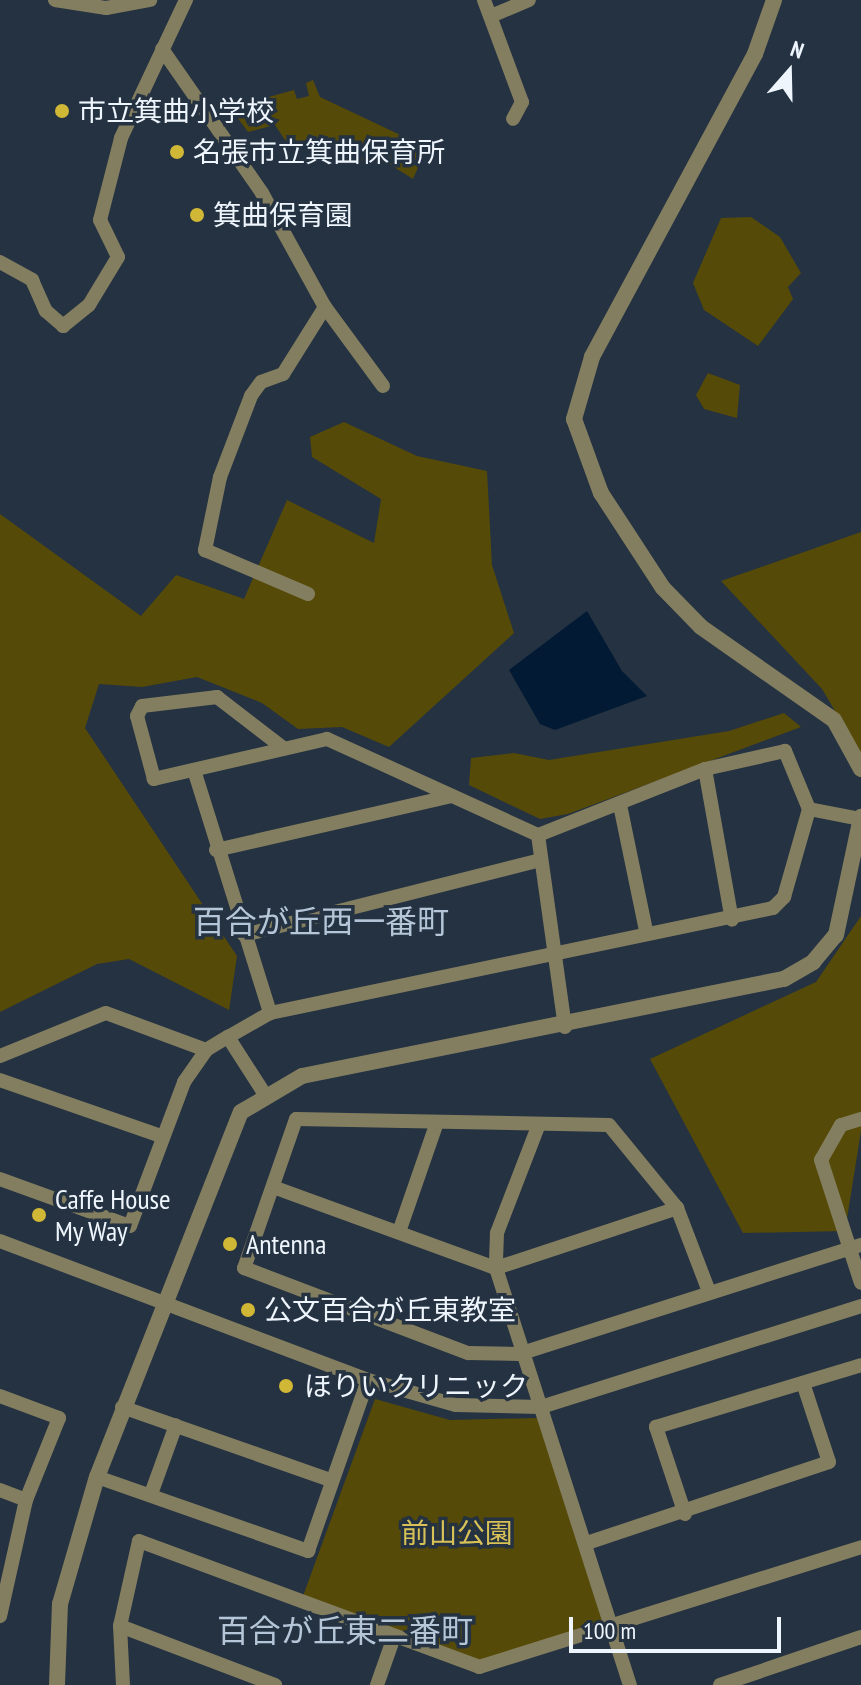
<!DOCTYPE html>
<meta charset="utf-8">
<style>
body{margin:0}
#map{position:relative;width:861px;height:1685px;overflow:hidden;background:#243241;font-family:"PT Sans Narrow","Noto Sans JP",sans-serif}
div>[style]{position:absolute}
.green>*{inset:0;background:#564a08}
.water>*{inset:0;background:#021a33}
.minor>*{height:14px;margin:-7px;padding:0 7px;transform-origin:7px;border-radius:7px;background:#847e60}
.tertiary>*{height:16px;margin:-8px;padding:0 8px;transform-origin:8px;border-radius:8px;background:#847e60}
.dots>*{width:22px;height:22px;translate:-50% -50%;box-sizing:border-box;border:4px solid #243241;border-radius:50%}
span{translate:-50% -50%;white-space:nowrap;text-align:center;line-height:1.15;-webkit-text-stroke:7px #243241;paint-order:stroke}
.poi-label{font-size:28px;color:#eef5fd}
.left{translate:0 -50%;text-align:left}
.park-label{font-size:28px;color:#d8c157}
.quarter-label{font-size:32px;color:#b5c6d9}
.north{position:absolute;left:749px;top:32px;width:80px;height:80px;-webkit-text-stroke:6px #243241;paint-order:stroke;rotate:20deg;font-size:22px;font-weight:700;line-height:32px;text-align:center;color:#eef5fd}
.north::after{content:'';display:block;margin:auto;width:28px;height:36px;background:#eef5fd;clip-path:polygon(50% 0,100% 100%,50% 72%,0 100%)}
.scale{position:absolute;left:569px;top:1617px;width:212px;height:36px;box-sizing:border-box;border:4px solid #eef5fd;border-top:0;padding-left:10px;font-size:24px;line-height:28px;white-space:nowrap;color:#eef5fd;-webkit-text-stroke:6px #243241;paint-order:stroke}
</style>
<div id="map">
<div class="green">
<div style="clip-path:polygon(313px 80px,320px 97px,411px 140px,420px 163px,413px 179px,381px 159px,347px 163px,325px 138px,291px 149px,275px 125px,248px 132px,237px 117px,248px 106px,257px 117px,268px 115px,265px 98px,294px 90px,297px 99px,309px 96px,306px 83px)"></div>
<div style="clip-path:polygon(751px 217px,780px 237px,801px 273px,788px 287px,793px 299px,758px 346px,704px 310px,693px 283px,721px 218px)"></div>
<div style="clip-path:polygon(708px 373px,740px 385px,737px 418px,704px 409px,696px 395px)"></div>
<div style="clip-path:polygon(344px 422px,417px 456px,487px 471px,492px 565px,514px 633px,389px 747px,342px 727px,298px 729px,262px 703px,197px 677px,142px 687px,99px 684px,85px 728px,237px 956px,229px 1010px,129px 959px,97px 964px,0 1012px,0 514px,141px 616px,176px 575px,244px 599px,287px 500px,374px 543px,381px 499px,312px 457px,310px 437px)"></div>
<div style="clip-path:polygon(861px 532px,861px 755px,822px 689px,721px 581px)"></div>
<div style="clip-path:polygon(784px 713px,801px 727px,568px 814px,540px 819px,469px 785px,471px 758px,514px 753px,549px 760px,729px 731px)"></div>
<div style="clip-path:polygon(861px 916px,861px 1131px,845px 1231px,743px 1233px,650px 1059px,816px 982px)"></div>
<div style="clip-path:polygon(375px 1399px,450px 1420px,537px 1418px,605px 1624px,480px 1662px,303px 1596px)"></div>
</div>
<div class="water">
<div style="clip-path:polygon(587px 611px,622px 671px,647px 696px,555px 730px,540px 724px,509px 670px)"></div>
</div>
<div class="minor">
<div style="left:55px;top:0;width:52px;rotate:8.9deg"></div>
<div style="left:106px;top:8px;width:45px;rotate:-10.3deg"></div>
<div style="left:484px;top:0;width:109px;rotate:69.6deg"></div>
<div style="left:522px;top:102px;width:19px;rotate:118deg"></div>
<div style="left:491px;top:16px;width:41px;rotate:-22.8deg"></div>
<div style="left:162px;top:49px;width:175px;rotate:55.2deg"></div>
<div style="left:262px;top:193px;width:130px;rotate:61.1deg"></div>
<div style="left:325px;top:307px;width:79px;rotate:122.1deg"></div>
<div style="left:283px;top:374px;width:23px;rotate:160deg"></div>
<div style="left:261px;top:382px;width:17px;rotate:126deg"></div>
<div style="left:251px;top:396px;width:87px;rotate:110.9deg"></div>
<div style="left:220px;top:477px;width:75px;rotate:101.6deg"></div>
<div style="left:205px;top:550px;width:112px;rotate:23.1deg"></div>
<div style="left:0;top:262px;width:37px;rotate:29deg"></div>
<div style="left:32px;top:280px;width:34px;rotate:66deg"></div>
<div style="left:46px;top:311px;width:23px;rotate:41deg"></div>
<div style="left:63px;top:326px;width:33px;rotate:-39deg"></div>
<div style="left:89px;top:305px;width:56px;rotate:-58.9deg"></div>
<div style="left:118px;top:257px;width:41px;rotate:-115.9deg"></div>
<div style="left:100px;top:220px;width:85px;rotate:-75.6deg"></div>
<div style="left:121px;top:138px;width:153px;rotate:-64.8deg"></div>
<div style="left:325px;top:307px;width:98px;rotate:53.7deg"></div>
<div style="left:705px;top:769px;width:153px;rotate:79.9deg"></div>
<div style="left:194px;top:770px;width:255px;rotate:72.6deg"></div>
<div style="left:620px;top:805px;width:129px;rotate:78.3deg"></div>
<div style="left:809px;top:809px;width:53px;rotate:10.9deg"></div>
<div style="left:538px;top:835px;width:194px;rotate:82deg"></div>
<div style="left:216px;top:850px;width:242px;rotate:-12.9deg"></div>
<div style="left:244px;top:935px;width:306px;rotate:-14.2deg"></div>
<div style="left:228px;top:1037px;width:48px;rotate:-29.7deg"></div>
<div style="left:270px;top:1013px;width:514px;rotate:-11.79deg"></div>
<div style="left:773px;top:908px;width:16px;rotate:-45deg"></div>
<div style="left:784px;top:897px;width:91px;rotate:-74.1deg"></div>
<div style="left:809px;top:809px;width:63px;rotate:-112.5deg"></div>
<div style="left:785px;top:751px;width:82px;rotate:167.3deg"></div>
<div style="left:705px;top:769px;width:180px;rotate:158.4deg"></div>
<div style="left:538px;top:835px;width:232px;rotate:-155.5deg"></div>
<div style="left:327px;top:739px;width:178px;rotate:167deg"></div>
<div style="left:154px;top:779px;width:65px;rotate:-105.1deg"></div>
<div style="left:137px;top:716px;width:11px;rotate:-63deg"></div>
<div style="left:142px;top:706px;width:76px;rotate:-6.8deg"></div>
<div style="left:217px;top:697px;width:82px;rotate:37.6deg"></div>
<div style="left:0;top:1056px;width:114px;rotate:-22.1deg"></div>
<div style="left:106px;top:1013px;width:107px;rotate:20.3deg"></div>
<div style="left:0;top:1080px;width:170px;rotate:19.2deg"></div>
<div style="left:861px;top:1119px;width:21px;rotate:163deg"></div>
<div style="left:841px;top:1125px;width:40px;rotate:119.7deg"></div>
<div style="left:821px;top:1160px;width:129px;rotate:72deg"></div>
<div style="left:539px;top:1124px;width:117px;rotate:111.1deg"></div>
<div style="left:497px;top:1233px;width:35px;rotate:92deg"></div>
<div style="left:496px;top:1268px;width:438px;rotate:72.2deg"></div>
<div style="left:0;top:1179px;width:138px;rotate:19.9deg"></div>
<div style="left:130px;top:1226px;width:154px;rotate:-69.4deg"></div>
<div style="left:184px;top:1082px;width:39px;rotate:-55deg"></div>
<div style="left:206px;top:1050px;width:26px;rotate:-31deg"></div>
<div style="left:228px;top:1037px;width:67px;rotate:57.3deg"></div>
<div style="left:273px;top:1187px;width:237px;rotate:20deg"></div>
<div style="left:496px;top:1268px;width:191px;rotate:-18.3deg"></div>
<div style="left:399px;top:1232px;width:116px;rotate:-70.9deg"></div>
<div style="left:0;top:1241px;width:393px;rotate:20.7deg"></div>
<div style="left:368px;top:1380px;width:91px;rotate:15.9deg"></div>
<div style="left:456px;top:1405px;width:85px;rotate:1.3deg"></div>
<div style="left:541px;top:1407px;width:336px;rotate:-17.5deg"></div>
<div style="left:708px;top:1289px;width:87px;rotate:-110.9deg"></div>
<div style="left:677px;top:1208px;width:107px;rotate:-129.3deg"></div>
<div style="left:609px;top:1125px;width:313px;rotate:-178.9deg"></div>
<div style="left:296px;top:1119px;width:158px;rotate:109.2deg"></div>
<div style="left:244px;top:1268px;width:240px;rotate:20.8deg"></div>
<div style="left:468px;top:1353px;width:51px;rotate:1.1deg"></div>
<div style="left:519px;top:1354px;width:359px;rotate:-17.7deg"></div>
<div style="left:0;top:1396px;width:63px;rotate:20.4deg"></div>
<div style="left:59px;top:1418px;width:88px;rotate:111.9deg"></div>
<div style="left:26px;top:1500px;width:119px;rotate:102.6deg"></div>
<div style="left:122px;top:1407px;width:221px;rotate:19.3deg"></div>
<div style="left:97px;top:1477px;width:224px;rotate:19.3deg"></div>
<div style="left:308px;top:1551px;width:181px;rotate:-70.7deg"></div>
<div style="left:0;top:1490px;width:28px;rotate:21deg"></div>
<div style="left:151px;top:1494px;width:73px;rotate:-70.1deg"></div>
<div style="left:685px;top:1514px;width:92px;rotate:-108.4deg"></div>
<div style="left:656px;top:1427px;width:214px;rotate:-16.8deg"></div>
<div style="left:587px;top:1543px;width:255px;rotate:-18.5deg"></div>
<div style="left:829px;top:1462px;width:83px;rotate:-108.2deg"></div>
<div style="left:120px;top:1626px;width:166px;rotate:20.8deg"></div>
<div style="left:123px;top:1685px;width:59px;rotate:-92.9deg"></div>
<div style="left:120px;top:1626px;width:87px;rotate:-77.4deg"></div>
<div style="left:139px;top:1541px;width:363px;rotate:20.3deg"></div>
<div style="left:479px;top:1667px;width:400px;rotate:-17.4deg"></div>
<div style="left:377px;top:1685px;width:51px;rotate:-70.5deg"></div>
<div style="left:720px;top:1685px;width:149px;rotate:-18.8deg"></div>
</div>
<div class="tertiary">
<div style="left:774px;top:0;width:57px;rotate:109.4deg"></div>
<div style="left:755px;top:54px;width:344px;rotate:118.3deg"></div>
<div style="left:592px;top:357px;width:65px;rotate:106.2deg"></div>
<div style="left:574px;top:419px;width:79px;rotate:70deg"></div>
<div style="left:601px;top:493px;width:113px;rotate:56.9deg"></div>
<div style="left:663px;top:588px;width:54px;rotate:45.7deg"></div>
<div style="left:701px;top:627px;width:162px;rotate:35deg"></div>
<div style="left:834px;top:720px;width:56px;rotate:61.1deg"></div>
<div style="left:57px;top:1685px;width:81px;rotate:-87.9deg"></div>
<div style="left:60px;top:1604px;width:132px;rotate:-73.8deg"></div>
<div style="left:97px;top:1477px;width:392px;rotate:-68.5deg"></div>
<div style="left:241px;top:1112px;width:71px;rotate:-30.5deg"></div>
<div style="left:302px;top:1076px;width:492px;rotate:-11.4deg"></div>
<div style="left:784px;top:979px;width:34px;rotate:-30deg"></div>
<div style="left:813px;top:962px;width:35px;rotate:-50deg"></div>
<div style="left:836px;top:935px;width:121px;rotate:-78deg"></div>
</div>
<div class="dots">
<div style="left:62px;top:111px;background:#d1b736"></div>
<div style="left:177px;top:152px;background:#d1b736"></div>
<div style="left:197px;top:215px;background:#d1b736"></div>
<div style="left:39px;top:1215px;background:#d1b736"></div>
<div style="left:230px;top:1244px;background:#d1b736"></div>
<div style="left:248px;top:1310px;background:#d1b736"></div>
<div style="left:286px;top:1386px;background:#d1b736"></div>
</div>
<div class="poi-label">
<span class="left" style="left:78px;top:111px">市立箕曲小学校</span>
<span class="left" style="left:193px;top:152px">名張市立箕曲保育所</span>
<span class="left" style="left:213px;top:215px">箕曲保育園</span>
<span class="left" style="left:55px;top:1215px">Caffe House<br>My Way</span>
<span class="left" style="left:246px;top:1244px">Antenna</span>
<span class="left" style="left:264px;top:1310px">公文百合が丘東教室</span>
<span class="left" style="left:304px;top:1386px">ほりいクリニック</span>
</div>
<div class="park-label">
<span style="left:457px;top:1533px">前山公園</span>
</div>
<div class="quarter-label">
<span style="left:321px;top:921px">百合が丘西一番町</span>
<span style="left:345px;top:1630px">百合が丘東二番町</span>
</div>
<div class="north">N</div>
<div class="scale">100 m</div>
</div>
